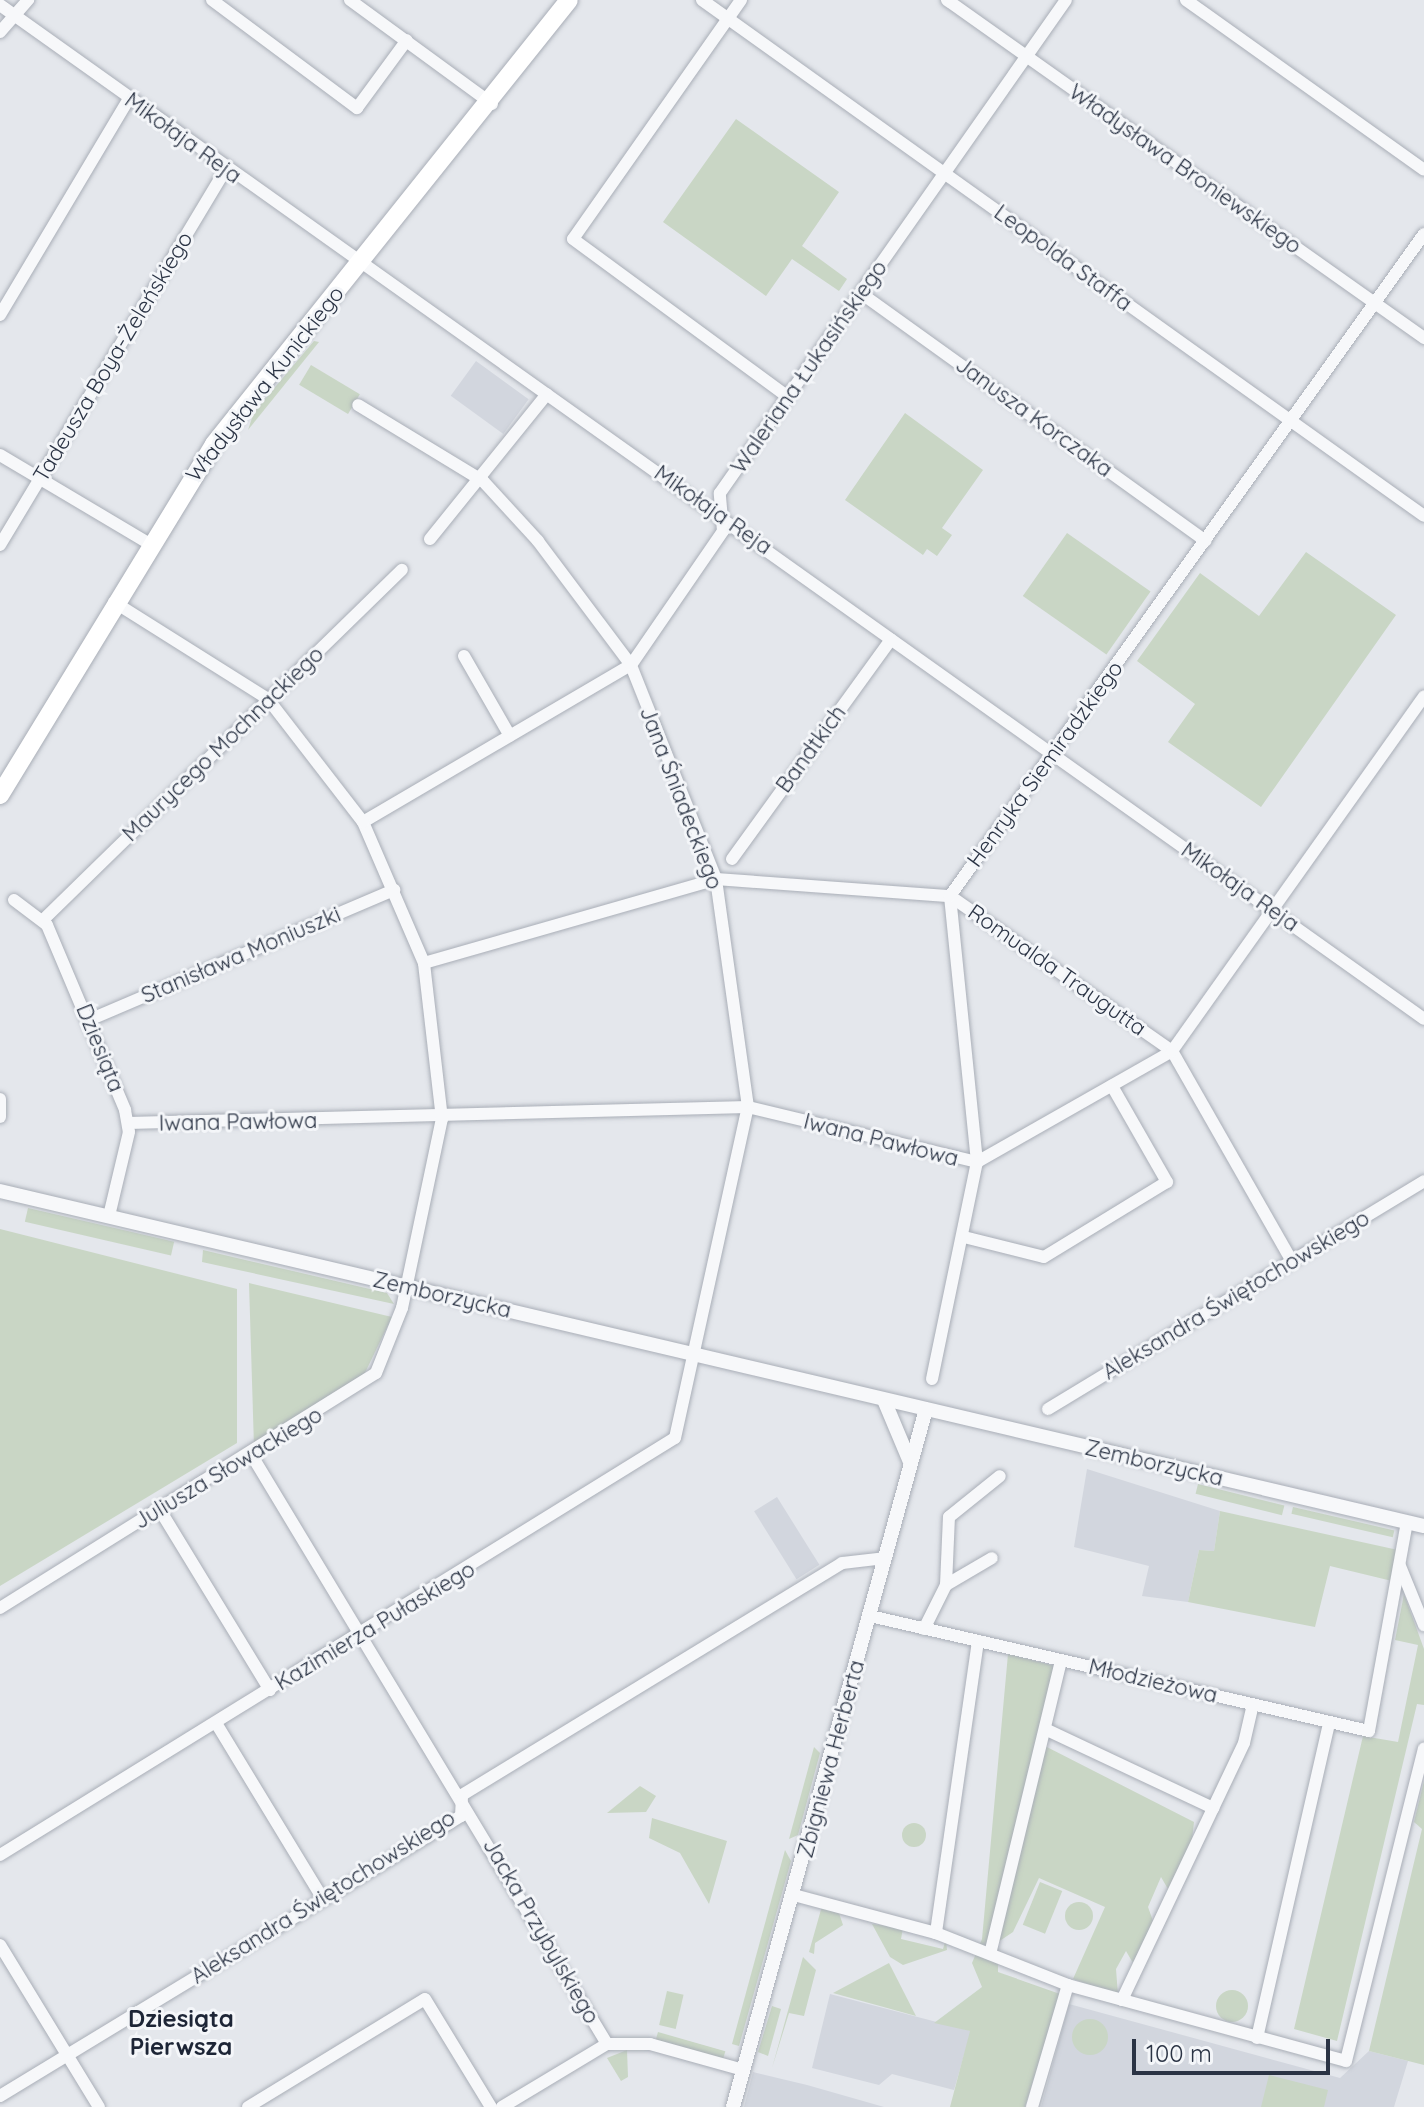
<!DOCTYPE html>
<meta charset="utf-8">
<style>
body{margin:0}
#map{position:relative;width:1424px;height:2107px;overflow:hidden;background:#e4e7ec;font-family:Quicksand,sans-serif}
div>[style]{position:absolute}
.built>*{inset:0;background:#d2d6de;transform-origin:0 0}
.green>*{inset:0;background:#c9d6c5;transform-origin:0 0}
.round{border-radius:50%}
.roads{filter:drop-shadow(0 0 2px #a9aeb7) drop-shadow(0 0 2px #a9aeb7)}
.minor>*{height:12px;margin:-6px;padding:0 6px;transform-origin:6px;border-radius:6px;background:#f7f8fa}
.tertiary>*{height:14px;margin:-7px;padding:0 7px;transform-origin:7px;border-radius:7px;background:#f7f8fa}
.primary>*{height:18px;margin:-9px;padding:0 9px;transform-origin:9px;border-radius:9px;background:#fff}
span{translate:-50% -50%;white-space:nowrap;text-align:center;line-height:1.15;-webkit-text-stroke:6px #f4f6f9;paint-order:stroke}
.street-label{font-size:22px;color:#2b3445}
.neighbourhood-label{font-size:24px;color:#1d2536;font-weight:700}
.scale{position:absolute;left:1132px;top:2039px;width:198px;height:36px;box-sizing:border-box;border:4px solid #2b3445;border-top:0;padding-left:10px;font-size:24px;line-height:28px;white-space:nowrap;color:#2b3445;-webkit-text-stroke:6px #f4f6f9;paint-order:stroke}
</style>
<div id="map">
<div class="built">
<div style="left:476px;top:361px;width:65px;height:43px;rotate:36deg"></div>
<div style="clip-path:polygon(1087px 1469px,1220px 1511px,1214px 1551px,1199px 1550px,1188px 1602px,1142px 1596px,1149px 1566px,1074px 1547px)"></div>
<div style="left:777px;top:1497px;width:80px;height:27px;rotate:58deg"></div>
<div style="clip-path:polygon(830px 1994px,971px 2031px,954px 2090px,892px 2074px,879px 2085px,812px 2068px)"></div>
<div style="clip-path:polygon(1069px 2004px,1340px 2078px,1369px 2051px,1408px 2061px,1394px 2107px,1041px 2107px)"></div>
<div style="clip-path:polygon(753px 2072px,807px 2085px,884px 2107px,744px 2107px)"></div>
</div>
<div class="green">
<div style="clip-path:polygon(736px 119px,839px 192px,802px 246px,847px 279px,839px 291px,792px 259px,766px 296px,663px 222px)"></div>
<div style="clip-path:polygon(314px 341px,319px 342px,248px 430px,254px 412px)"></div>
<div style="left:311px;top:365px;width:57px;height:23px;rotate:31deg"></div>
<div style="clip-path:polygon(905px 413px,983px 470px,942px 528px,952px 535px,937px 556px,927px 549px,923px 555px,845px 500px)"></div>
<div style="left:1067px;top:533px;width:102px;height:77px;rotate:35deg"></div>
<div style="clip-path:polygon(1306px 552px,1396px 615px,1261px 807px,1168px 742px,1195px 704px,1137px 661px,1200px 573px,1259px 616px)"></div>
<div style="left:28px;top:1208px;width:150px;height:14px;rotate:13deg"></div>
<div style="clip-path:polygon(0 1229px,237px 1289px,237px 1443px,0 1586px)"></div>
<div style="clip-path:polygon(203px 1250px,387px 1293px,394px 1304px,202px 1262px)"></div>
<div style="clip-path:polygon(249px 1283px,392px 1317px,362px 1379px,254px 1447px)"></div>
<div style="left:1198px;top:1484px;width:89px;height:10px;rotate:14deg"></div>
<div style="left:1293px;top:1507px;width:104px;height:7px;rotate:13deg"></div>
<div style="clip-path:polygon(1220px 1511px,1398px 1550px,1392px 1581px,1330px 1566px,1315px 1627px,1188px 1602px,1199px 1550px,1214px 1551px)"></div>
<div style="clip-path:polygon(1404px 1594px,1424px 1649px,1424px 1705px,1417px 1704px,1337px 2041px,1294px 2029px,1363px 1736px,1398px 1742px,1418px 1645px,1395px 1640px)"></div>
<div style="clip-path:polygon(1008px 1654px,1055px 1666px,1039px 1743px,1194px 1822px,1192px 1840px,1168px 1889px,1161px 1877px,1148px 1907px,1153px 1921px,1133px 1963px,1126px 1951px,1116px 1969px,1118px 1995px,1073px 1979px,1105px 1907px,1039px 1878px,1013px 1932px,998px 1942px,998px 1972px,1060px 1994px,1025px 2107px,950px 2107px,970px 2031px,934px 2023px,982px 1987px,972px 1963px,982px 1939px)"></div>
<div style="clip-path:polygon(814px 1747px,820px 1753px,798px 1835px,789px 1839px)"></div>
<div style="clip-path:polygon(1424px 1781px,1424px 2065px,1369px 2051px,1422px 1829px,1414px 1822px)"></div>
<div style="clip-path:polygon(640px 1786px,656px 1796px,646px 1812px,607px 1813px)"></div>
<div style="clip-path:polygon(652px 1818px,727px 1841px,709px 1904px,680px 1853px,649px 1838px)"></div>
<div class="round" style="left:902px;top:1823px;width:24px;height:24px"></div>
<div style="clip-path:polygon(785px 1850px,791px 1861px,739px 2046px,732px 2044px)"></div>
<div style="left:1040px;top:1882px;width:24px;height:46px;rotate:22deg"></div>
<div class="round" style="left:1065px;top:1902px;width:28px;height:28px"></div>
<div style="clip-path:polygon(822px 1906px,838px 1910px,843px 1925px,815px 1943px,814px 1954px,809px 1952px)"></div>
<div style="clip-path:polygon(872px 1924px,903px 1928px,901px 1939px,943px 1949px,946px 1939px,947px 1950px,903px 1965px,890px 1957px)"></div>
<div style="clip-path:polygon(803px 1957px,816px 1970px,804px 2016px,789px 2013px,772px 2068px)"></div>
<div style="clip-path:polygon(889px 1963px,916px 2016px,833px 1993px)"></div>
<div class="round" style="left:1216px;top:1990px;width:32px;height:32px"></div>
<div style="left:667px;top:1991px;width:17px;height:35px;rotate:13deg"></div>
<div style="clip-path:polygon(772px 2006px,781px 2009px,768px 2056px,758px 2052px)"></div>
<div class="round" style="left:1072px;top:2019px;width:36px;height:36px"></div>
<div style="left:658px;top:2032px;width:70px;height:10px;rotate:16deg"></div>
<div style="clip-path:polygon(627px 2050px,628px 2077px,621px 2081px,607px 2058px)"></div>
<div style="clip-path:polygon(1269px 2075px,1328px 2090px,1324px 2107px,1261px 2107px)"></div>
</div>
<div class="roads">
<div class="minor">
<div style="left:212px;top:0;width:181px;rotate:36.7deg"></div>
<div style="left:357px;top:108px;width:84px;rotate:-53.7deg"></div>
<div style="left:350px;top:0;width:176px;rotate:36.2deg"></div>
<div style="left:702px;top:0;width:887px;rotate:35.55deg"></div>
<div style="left:741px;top:0;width:292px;rotate:125.1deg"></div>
<div style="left:573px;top:239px;width:267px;rotate:36.3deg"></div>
<div style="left:947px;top:0;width:585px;rotate:35.32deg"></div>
<div style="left:1186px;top:0;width:292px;rotate:35.5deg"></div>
<div style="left:0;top:5px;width:1748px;rotate:35.45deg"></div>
<div style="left:0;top:32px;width:43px;rotate:-48.8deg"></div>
<div style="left:862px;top:294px;width:423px;rotate:35.7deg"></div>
<div style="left:0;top:315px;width:252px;rotate:-59.2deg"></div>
<div style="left:0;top:455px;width:172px;rotate:30.7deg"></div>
<div style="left:430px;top:539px;width:186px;rotate:-51.1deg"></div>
<div style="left:0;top:545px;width:439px;rotate:-59deg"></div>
<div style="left:464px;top:656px;width:92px;rotate:60.1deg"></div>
<div style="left:363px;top:822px;width:311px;rotate:-30.4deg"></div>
<div style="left:631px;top:665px;width:163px;rotate:-55.5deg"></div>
<div style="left:723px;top:531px;width:38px;rotate:-95deg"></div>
<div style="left:720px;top:493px;width:602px;rotate:-54.94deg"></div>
<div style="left:732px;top:859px;width:271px;rotate:-54.1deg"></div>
<div style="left:14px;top:900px;width:41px;rotate:37.1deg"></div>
<div style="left:47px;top:925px;width:201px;rotate:67.1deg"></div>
<div style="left:125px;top:1110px;width:22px;rotate:80deg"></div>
<div style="left:129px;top:1132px;width:86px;rotate:103.4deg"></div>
<div style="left:44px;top:919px;width:500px;rotate:-44.3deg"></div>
<div style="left:424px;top:963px;width:304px;rotate:-16deg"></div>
<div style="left:716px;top:879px;width:235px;rotate:4.2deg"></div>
<div style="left:950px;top:896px;width:271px;rotate:34.9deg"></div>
<div style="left:1172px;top:1051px;width:241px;rotate:60.3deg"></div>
<div style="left:89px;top:1020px;width:332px;rotate:-23.1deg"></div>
<div style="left:0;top:1099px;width:18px;rotate:90deg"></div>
<div style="left:128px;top:1123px;width:620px;rotate:-1.48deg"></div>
<div style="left:748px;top:1107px;width:236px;rotate:13.5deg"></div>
<div style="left:977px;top:1162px;width:224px;rotate:-29.6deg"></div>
<div style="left:1172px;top:1051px;width:435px;rotate:-54.6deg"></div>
<div style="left:964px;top:1237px;width:82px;rotate:14deg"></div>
<div style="left:1044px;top:1257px;width:144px;rotate:-31.4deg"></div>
<div style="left:1167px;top:1182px;width:111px;rotate:-119.8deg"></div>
<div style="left:932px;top:1379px;width:222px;rotate:-78.3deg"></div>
<div style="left:977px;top:1162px;width:267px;rotate:-95.8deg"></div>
<div style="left:950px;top:896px;width:814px;rotate:-54.4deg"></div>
<div style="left:1048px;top:1409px;width:440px;rotate:-31.2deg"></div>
<div style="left:251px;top:1454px;width:689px;rotate:58.89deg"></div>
<div style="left:160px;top:1510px;width:211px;rotate:58.6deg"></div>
<div style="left:1400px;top:1566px;width:64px;rotate:67.9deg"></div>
<div style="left:946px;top:1585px;width:53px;rotate:-30.4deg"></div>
<div style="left:0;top:1608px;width:443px;rotate:-32deg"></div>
<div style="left:376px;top:1373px;width:70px;rotate:-68.2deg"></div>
<div style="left:402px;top:1308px;width:193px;rotate:-78.1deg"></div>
<div style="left:442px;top:1119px;width:157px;rotate:-96.6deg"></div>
<div style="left:424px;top:963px;width:154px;rotate:-113.4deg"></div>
<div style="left:363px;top:822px;width:155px;rotate:-127.7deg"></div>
<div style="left:268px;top:699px;width:182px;rotate:-147.8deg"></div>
<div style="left:870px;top:1616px;width:512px;rotate:12.98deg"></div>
<div style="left:1369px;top:1731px;width:212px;rotate:-79.7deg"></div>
<div style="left:924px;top:1629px;width:49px;rotate:-63.4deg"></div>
<div style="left:946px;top:1585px;width:68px;rotate:-87.5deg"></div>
<div style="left:949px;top:1517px;width:65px;rotate:-38.8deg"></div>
<div style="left:978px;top:1641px;width:295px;rotate:98.2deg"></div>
<div style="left:936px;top:1933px;width:142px;rotate:21.5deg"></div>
<div style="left:1068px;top:1985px;width:288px;rotate:15.3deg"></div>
<div style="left:1346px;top:2061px;width:322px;rotate:-76deg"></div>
<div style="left:216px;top:1723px;width:206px;rotate:58.7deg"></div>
<div style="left:1045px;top:1729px;width:186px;rotate:25.2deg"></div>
<div style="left:0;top:1855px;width:793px;rotate:-31.71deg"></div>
<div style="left:675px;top:1438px;width:339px;rotate:-77.6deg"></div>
<div style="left:748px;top:1107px;width:230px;rotate:-98deg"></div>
<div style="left:716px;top:879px;width:230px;rotate:-111.7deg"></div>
<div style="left:631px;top:665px;width:155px;rotate:-126.9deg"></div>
<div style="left:538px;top:541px;width:81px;rotate:-132.5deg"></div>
<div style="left:483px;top:481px;width:146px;rotate:-148.7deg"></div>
<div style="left:794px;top:1895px;width:147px;rotate:15deg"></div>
<div style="left:0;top:1945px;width:190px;rotate:58.6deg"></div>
<div style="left:991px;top:1950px;width:298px;rotate:-76.4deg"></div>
<div style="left:1122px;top:2000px;width:284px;rotate:-64.6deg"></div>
<div style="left:1244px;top:1743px;width:39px;rotate:-77deg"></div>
<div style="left:1257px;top:2038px;width:323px;rotate:-77.1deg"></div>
<div style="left:0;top:2096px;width:539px;rotate:-31.27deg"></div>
<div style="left:461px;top:1816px;width:21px;rotate:-87deg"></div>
<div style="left:462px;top:1795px;width:445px;rotate:-31.4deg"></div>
<div style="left:842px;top:1563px;width:43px;rotate:-6.6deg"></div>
<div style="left:248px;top:2107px;width:207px;rotate:-31.4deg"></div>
<div style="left:425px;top:1999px;width:127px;rotate:58.6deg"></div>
<div style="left:502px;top:2107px;width:122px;rotate:-31deg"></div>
<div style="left:607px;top:2044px;width:43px"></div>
<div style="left:650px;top:2044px;width:97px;rotate:15.6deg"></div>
<div style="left:1032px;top:2107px;width:127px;rotate:-73.6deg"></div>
</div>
<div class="tertiary">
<div style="left:0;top:1191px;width:1463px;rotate:13.24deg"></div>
<div style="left:884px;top:1400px;width:67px;rotate:67.2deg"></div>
<div style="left:733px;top:2107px;width:724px;rotate:-74.54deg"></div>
</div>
<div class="primary">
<div style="left:0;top:795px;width:411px;rotate:-58.6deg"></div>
<div style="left:214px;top:444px;width:568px;rotate:-51.36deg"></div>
</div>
</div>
<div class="street-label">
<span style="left:183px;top:138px;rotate:36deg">Mikołaja Reja</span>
<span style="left:1185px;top:169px;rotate:35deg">Władysława Broniewskiego</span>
<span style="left:1063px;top:258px;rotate:36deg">Leopolda Staffa</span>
<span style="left:113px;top:357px;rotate:-59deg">Tadeusza Boya-Żeleńskiego</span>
<span style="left:809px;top:367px;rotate:-55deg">Waleriana Łukasińskiego</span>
<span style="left:265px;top:384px;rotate:-52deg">Władysława Kunickiego</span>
<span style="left:1034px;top:417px;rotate:36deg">Janusza Korczaka</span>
<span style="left:713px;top:510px;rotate:35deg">Mikołaja Reja</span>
<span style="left:223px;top:744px;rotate:-44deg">Maurycego Mochnackiego</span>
<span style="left:811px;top:749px;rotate:-54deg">Bandtkich</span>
<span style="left:1045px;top:764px;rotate:-54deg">Henryka Siemiradzkiego</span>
<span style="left:681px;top:798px;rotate:69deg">Jana Śniadeckiego</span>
<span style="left:1240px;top:887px;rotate:35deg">Mikołaja Reja</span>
<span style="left:241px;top:955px;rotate:-23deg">Stanisława Moniuszki</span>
<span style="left:1057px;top:970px;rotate:35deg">Romualda Traugutta</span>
<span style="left:100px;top:1048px;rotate:68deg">Dziesiąta</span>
<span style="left:238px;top:1122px;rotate:-1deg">Iwana Pawłowa</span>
<span style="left:881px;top:1140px;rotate:14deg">Iwana Pawłowa</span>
<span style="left:442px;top:1295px;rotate:13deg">Zemborzycka</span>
<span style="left:1236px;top:1295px;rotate:-31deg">Aleksandra Świętochowskiego</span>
<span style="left:1154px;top:1463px;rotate:13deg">Zemborzycka</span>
<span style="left:228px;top:1468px;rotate:-31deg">Juliusza Słowackiego</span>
<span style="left:375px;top:1626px;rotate:-31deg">Kazimierza Pułaskiego</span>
<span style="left:1153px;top:1681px;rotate:13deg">Młodzieżowa</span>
<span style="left:831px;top:1759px;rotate:-75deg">Zbigniewa Herberta</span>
<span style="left:323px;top:1897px;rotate:-32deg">Aleksandra Świętochowskiego</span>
<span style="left:541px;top:1931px;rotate:60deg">Jacka Przybylskiego</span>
</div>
<div class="neighbourhood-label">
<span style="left:181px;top:2033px">Dziesiąta<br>Pierwsza</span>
</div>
<div class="scale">100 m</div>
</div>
